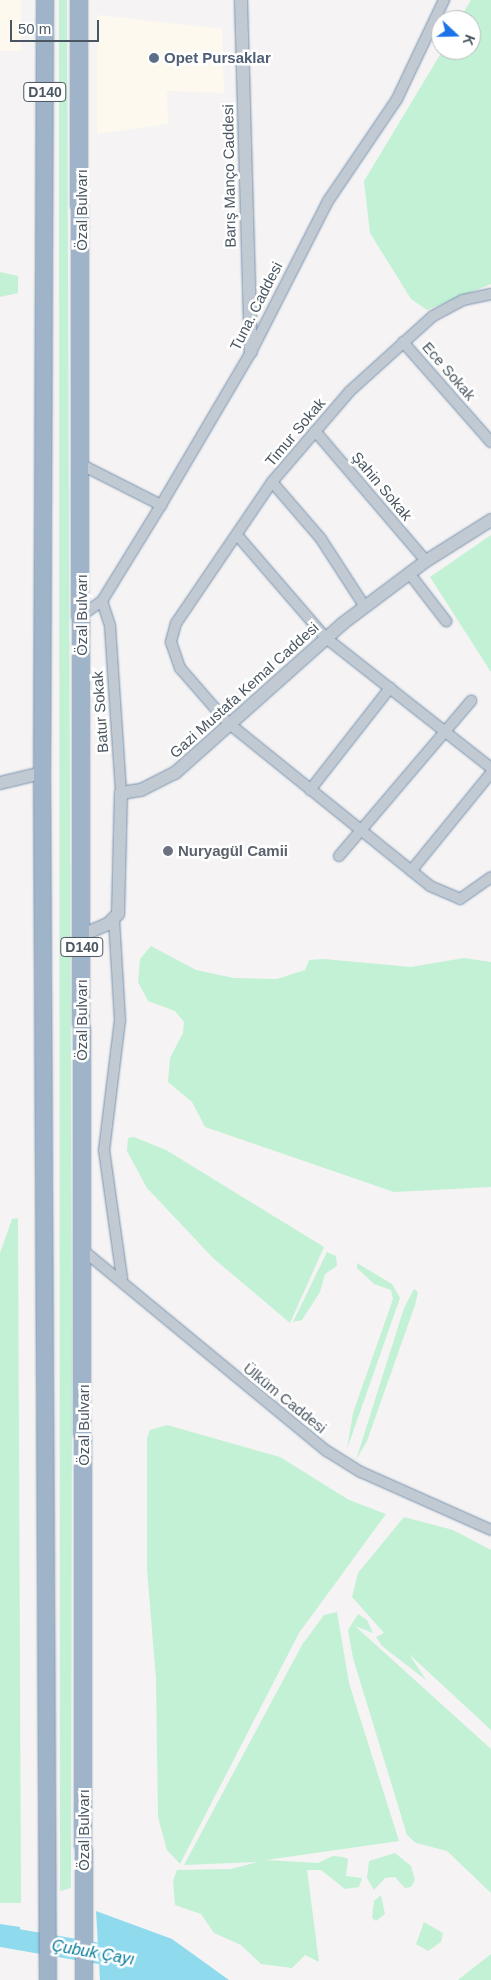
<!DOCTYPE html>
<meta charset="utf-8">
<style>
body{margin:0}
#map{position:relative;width:491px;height:1980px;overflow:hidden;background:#f5f3f3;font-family:Helvetica,sans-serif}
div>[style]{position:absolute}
.commercial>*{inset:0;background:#fdf9ef;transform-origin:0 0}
.green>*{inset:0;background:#c3f1d5}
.water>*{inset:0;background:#90daee}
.river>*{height:21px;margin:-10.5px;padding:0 10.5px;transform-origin:10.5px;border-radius:10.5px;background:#90daee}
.roads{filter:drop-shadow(0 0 1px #7690ad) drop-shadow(0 0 1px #7690ad)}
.minor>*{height:10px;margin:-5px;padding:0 5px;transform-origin:5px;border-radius:5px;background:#c1cad2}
.tertiary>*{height:12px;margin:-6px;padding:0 6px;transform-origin:6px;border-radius:6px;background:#c1cad2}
.trunk>*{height:16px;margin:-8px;padding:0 8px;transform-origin:8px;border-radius:8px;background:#9fb4c9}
.dots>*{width:14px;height:14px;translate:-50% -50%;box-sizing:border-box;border:2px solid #fff;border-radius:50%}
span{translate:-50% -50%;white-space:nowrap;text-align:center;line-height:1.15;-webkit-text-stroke:5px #fff;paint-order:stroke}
.shield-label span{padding:1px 4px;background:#fff;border:1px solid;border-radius:4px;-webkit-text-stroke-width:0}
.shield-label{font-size:14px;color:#4a5661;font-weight:700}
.service-label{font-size:15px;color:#4e5e75;font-weight:700}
.left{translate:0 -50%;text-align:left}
.street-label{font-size:15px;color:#4a5661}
.worship-label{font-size:15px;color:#5b616d;font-weight:700}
.water-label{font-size:16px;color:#0c7c9b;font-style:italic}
.north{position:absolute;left:431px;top:10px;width:50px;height:50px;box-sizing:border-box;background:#fff;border:1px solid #b7bbc0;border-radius:50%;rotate:111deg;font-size:14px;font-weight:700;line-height:20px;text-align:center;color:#4a5661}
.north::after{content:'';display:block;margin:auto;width:18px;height:22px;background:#1a73e8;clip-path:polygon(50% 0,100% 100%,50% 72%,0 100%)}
.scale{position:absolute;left:10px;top:20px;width:89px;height:22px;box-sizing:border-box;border:2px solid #4a5661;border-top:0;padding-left:6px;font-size:15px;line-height:18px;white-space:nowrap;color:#4a5661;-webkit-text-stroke:4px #fff;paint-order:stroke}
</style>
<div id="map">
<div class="commercial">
<div style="left:0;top:0;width:21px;height:51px"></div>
<div style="clip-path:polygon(97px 15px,222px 29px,224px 93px,167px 91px,168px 124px,97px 134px)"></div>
</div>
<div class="green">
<div style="clip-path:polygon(59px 0,67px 0,72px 1367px,71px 1888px,60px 1891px)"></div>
<div style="clip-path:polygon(471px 0,491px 0,491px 284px,427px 310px,411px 299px,370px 233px,364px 181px,443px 50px,471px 50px,471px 20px,459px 20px)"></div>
<div style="clip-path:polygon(0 272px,18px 276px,18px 293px,0 297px)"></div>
<div style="clip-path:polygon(491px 535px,491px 672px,430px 577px)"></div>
<div style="clip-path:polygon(151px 946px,196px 970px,234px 978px,277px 979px,305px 970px,309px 960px,324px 959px,411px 967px,464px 958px,491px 962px,491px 1187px,394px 1192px,205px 1127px,192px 1102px,168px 1082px,170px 1058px,183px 1033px,184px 1022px,175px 1011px,148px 1001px,138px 982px,140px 959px)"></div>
<div style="clip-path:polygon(134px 1137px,166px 1150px,324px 1247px,290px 1323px,213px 1258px,147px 1188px,127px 1151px,128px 1138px)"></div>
<div style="clip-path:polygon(18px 1218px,21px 1903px,0 1903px,0 1253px,12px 1219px)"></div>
<div style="clip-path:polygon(327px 1252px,336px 1256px,337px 1266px,325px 1274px,320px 1292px,302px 1320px,293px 1322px)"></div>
<div style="clip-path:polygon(357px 1263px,392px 1284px,400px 1298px,347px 1449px,353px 1413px,393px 1299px,391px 1290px,374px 1284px,357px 1268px)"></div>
<div style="clip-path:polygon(414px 1289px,418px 1292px,415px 1305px,367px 1441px,356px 1460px,404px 1308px)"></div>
<div style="clip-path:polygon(167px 1425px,280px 1457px,349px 1500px,386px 1514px,299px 1633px,180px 1864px,167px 1850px,158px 1817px,156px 1679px,147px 1569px,147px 1438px,150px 1430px)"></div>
<div style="clip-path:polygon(404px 1517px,453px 1530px,491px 1550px,491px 1730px,409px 1654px,426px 1680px,382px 1646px,376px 1637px,384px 1633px,352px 1597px,358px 1573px)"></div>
<div style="clip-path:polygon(337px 1612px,349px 1683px,399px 1841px,266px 1860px,318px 1863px,333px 1856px,343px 1857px,348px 1859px,346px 1876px,362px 1878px,359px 1887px,345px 1889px,321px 1870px,307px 1870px,319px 1962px,305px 1955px,292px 1968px,261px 1964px,241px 1945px,214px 1933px,201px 1914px,175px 1905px,173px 1881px,177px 1870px,231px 1869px,258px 1862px,184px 1865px,302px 1645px,324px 1615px)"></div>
<div style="clip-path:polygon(358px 1614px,367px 1620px,373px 1633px,355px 1626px,491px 1749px,491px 1893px,447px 1851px,416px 1843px,407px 1835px,353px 1658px,348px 1630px)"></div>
<div style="clip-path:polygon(395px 1853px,411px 1866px,415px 1880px,411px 1887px,405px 1888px,395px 1877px,385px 1878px,374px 1890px,367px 1878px,369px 1861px)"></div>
<div style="clip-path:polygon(381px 1895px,385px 1914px,376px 1921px,372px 1918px,374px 1901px)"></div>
<div style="clip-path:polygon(424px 1922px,443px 1933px,441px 1942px,428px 1951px,416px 1944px)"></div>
<div style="clip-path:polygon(491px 1954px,491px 1980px,458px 1980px)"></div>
</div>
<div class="water">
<div style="clip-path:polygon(96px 1911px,172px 1939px,229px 1980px,100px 1980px)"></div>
<div style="clip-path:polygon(0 1924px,20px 1927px,19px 1950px,0 1946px)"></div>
</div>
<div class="river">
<div style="left:0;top:1936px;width:129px;rotate:9.8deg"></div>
</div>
<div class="roads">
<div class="minor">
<div style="left:491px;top:294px;width:29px;rotate:168deg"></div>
<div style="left:463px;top:300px;width:34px;rotate:152deg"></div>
<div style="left:433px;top:316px;width:112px;rotate:137.9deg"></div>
<div style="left:350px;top:391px;width:120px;rotate:130.6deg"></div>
<div style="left:272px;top:482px;width:171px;rotate:124.2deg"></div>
<div style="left:176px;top:623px;width:20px;rotate:105deg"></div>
<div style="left:171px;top:642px;width:28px;rotate:71deg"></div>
<div style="left:180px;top:668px;width:72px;rotate:49deg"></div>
<div style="left:227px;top:722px;width:261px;rotate:38.9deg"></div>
<div style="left:430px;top:886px;width:33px;rotate:23deg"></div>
<div style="left:460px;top:899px;width:38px;rotate:-35deg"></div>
<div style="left:403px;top:342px;width:133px;rotate:48.7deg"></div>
<div style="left:315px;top:431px;width:171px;rotate:49.5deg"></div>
<div style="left:82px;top:465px;width:89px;rotate:26.9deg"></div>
<div style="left:272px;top:482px;width:75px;rotate:49.3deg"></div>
<div style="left:321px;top:539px;width:81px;rotate:57.1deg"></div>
<div style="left:237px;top:535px;width:136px;rotate:49.2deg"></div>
<div style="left:326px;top:638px;width:210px;rotate:38.2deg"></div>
<div style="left:409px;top:573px;width:61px;rotate:52.4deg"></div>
<div style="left:102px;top:601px;width:26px;rotate:72deg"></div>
<div style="left:110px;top:626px;width:167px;rotate:86.2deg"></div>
<div style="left:82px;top:615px;width:24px;rotate:-35deg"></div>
<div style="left:102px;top:601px;width:113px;rotate:-58.4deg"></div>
<div style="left:161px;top:505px;width:178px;rotate:-59.5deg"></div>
<div style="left:251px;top:352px;width:169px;rotate:-63deg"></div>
<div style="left:328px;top:201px;width:123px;rotate:-55.9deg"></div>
<div style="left:397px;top:99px;width:110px;rotate:-64.6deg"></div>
<div style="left:310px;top:790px;width:130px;rotate:-51.9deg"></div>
<div style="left:339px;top:856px;width:204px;rotate:-49.6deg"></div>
<div style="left:411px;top:871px;width:127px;rotate:-50.8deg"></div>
<div style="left:114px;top:919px;width:101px;rotate:86.6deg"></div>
<div style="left:120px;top:1020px;width:131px;rotate:97deg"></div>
<div style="left:104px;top:1150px;width:129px;rotate:82deg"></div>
<div style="left:84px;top:1251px;width:315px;rotate:39.5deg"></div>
<div style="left:327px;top:1451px;width:40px;rotate:32deg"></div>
<div style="left:361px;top:1472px;width:142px;rotate:24deg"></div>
</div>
<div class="tertiary">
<div style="left:241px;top:0;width:352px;rotate:88.4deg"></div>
<div style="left:0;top:783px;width:43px;rotate:-13.4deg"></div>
<div style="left:82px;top:935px;width:28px;rotate:-23deg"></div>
<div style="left:108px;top:924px;width:14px;rotate:-45deg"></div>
<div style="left:118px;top:914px;width:121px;rotate:-88.6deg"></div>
<div style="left:121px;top:793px;width:20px;rotate:-9deg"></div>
<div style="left:141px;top:790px;width:38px;rotate:-27deg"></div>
<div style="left:175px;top:773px;width:224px;rotate:-41.7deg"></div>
<div style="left:342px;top:624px;width:105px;rotate:-36.9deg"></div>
<div style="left:426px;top:561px;width:77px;rotate:-32.2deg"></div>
</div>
<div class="trunk">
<div style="left:45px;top:0;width:773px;rotate:90.22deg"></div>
<div style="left:42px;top:773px;width:1207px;rotate:89.72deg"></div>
<div style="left:79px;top:0;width:1980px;rotate:89.86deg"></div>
</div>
</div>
<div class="dots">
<div style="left:154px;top:58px;background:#5c6f8a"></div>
<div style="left:168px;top:851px;background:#6b7280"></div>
</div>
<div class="shield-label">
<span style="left:45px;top:92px">D140</span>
<span style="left:82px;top:947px">D140</span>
</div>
<div class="service-label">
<span class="left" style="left:164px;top:58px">Opet Pursaklar</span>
</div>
<div class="street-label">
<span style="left:229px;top:176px;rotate:-91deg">Barış Manço Caddesi</span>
<span style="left:82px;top:210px;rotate:-90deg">Özal Bulvarı</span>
<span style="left:256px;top:306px;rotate:-63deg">Tuna. Caddesi</span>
<span style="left:449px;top:371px;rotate:49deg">Ece Sokak</span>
<span style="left:295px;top:432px;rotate:-50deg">Timur Sokak</span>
<span style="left:382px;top:486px;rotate:50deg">Şahin Sokak</span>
<span style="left:82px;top:615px;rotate:-90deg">Özal Bulvarı</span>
<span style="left:244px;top:690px;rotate:-42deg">Gazi Mustafa Kemal Caddesi</span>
<span style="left:100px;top:712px;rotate:-94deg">Batur Sokak</span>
<span style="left:82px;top:1020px;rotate:-90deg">Özal Bulvarı</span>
<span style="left:285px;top:1398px;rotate:39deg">Ülküm Caddesi</span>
<span style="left:84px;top:1425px;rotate:-90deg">Özal Bulvarı</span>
<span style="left:84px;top:1830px;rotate:-90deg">Özal Bulvarı</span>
</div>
<div class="worship-label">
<span class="left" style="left:178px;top:851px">Nuryagül Camii</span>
</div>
<div class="water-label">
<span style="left:93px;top:1953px;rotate:10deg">Çubuk Çayı</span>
</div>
<div class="north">K</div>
<div class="scale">50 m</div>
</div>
